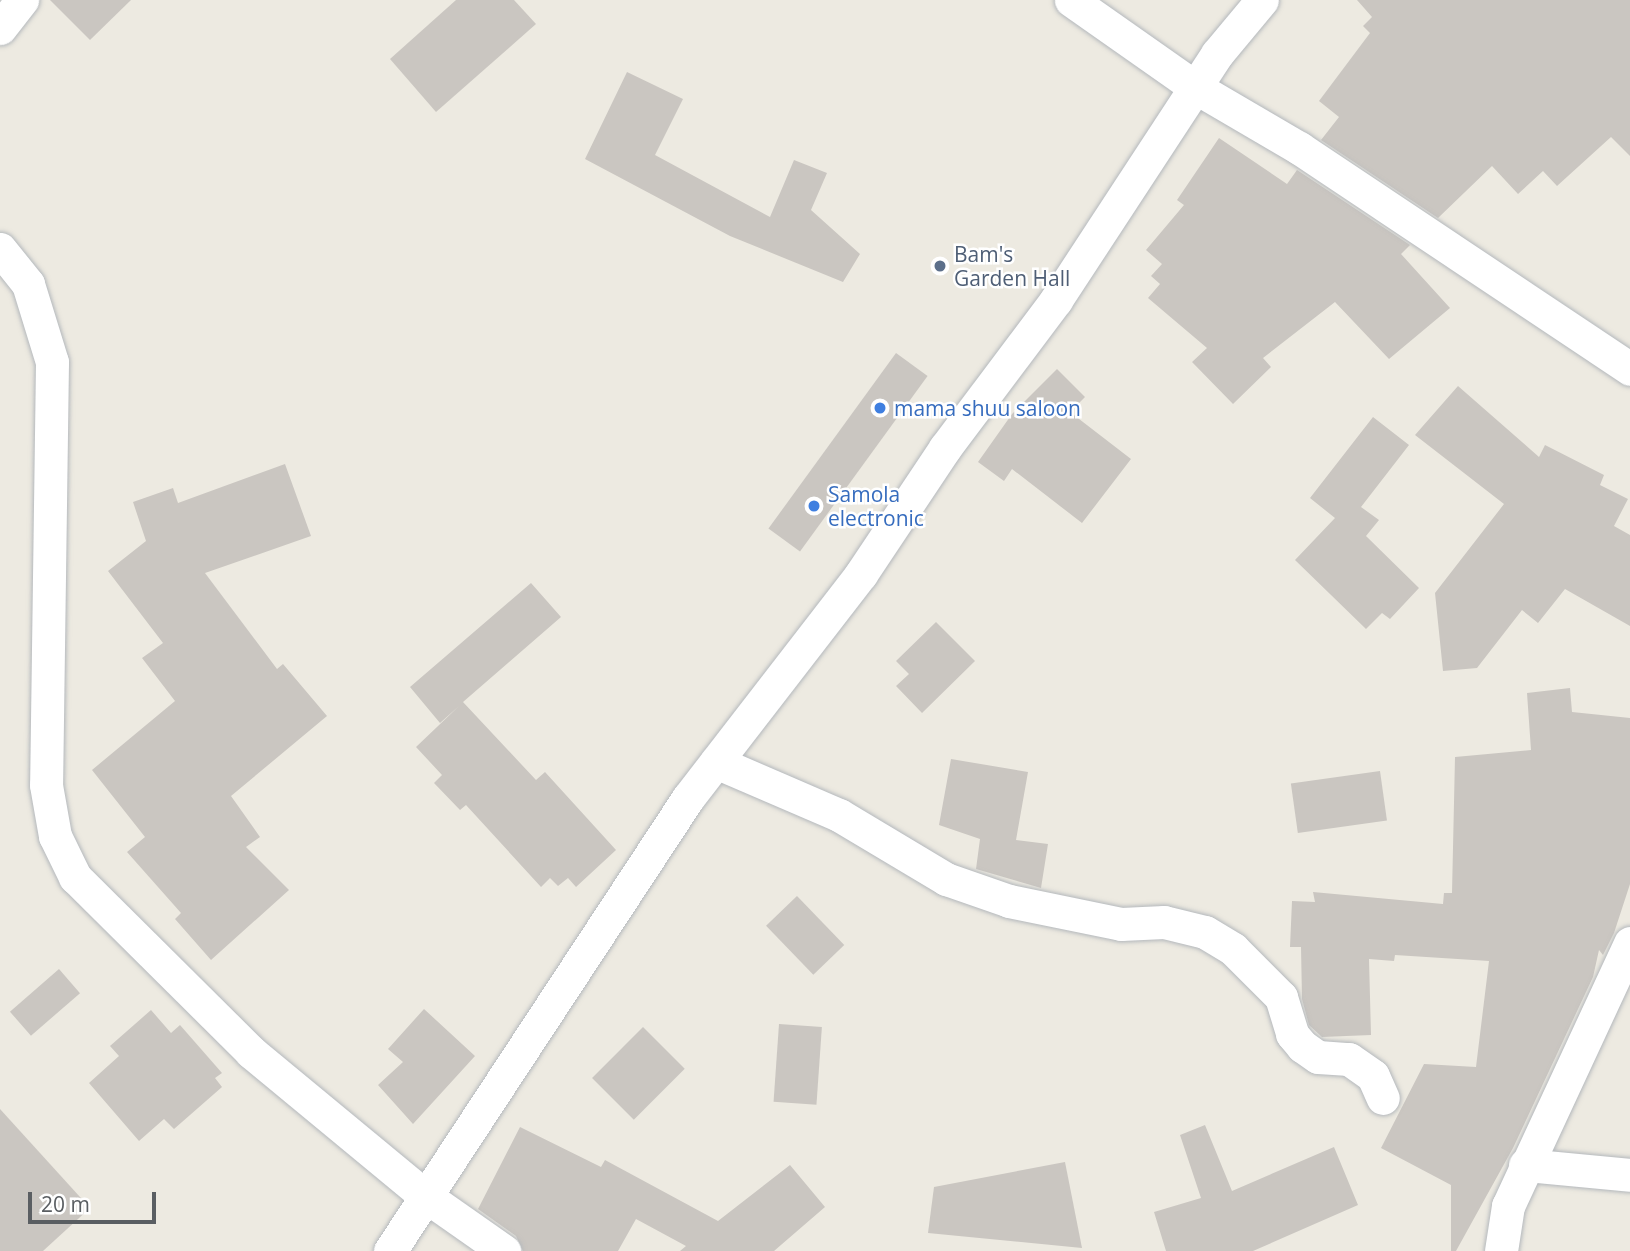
<!DOCTYPE html>
<style>
body{margin:0}
#map{position:relative;width:1630px;height:1251px;overflow:hidden;background:#edeae1;font-family:"Open Sans",sans-serif}
div>[style]{position:absolute}
.building>*{inset:0;background:#cac6c1;transform-origin:0 0}
.roads{filter:drop-shadow(0 0 2px #b4b8bc) drop-shadow(0 0 2px #b4b8bc)}
.street>*{height:33px;margin:-16.5px;padding:0 16.5px;transform-origin:16.5px;border-radius:16.5px;background:#fff}
.dots>*{width:19px;height:19px;translate:-50% -50%;box-sizing:border-box;border:4px solid #fff;border-radius:50%}
span{translate:-50% -50%;white-space:nowrap;text-align:center;line-height:1.15;-webkit-text-stroke:5px #fff;paint-order:stroke}
.service-label{font-size:21px;color:#4e5e75}
.left{translate:0 -50%;text-align:left}
.shop-label{font-size:21px;color:#366cbe}
.scale{position:absolute;left:28px;top:1192px;width:128px;height:32px;box-sizing:border-box;border:4px solid #5a5e62;border-top:0;padding-left:9px;font-size:21px;line-height:24px;white-space:nowrap;color:#5a5e62;-webkit-text-stroke:5px #fff;paint-order:stroke}
</style>
<div id="map">
<div class="building">
<div style="clip-path:polygon(50px 0,131px 0,90px 40px)"></div>
<div style="clip-path:polygon(456px 0,514px 0,536px 24px,436px 112px,390px 59px)"></div>
<div style="clip-path:polygon(1357px 0,1630px 0,1630px 156px,1611px 137px,1557px 186px,1543px 171px,1518px 194px,1492px 166px,1438px 218px,1321px 140px,1339px 117px,1319px 101px,1370px 33px,1363px 26px,1372px 17px)"></div>
<div style="clip-path:polygon(627px 72px,683px 99px,655px 155px,770px 217px,794px 160px,827px 173px,811px 210px,860px 254px,843px 282px,730px 236px,585px 159px)"></div>
<div style="clip-path:polygon(1219px 138px,1287px 184px,1297px 170px,1410px 245px,1401px 254px,1450px 308px,1389px 359px,1335px 302px,1263px 358px,1271px 367px,1233px 404px,1192px 362px,1207px 348px,1148px 298px,1160px 284px,1151px 276px,1162px 264px,1146px 250px,1184px 205px,1177px 200px)"></div>
<div style="left:896px;top:353px;width:39px;height:217px;rotate:36deg"></div>
<div style="clip-path:polygon(1057px 369px,1085px 397px,1070px 412px,1131px 459px,1082px 523px,1012px 469px,1004px 481px,978px 462px,1012px 414px)"></div>
<div style="clip-path:polygon(1458px 386px,1539px 457px,1545px 445px,1604px 475px,1600px 485px,1628px 499px,1614px 526px,1630px 535px,1630px 626px,1565px 589px,1538px 623px,1522px 610px,1477px 668px,1443px 671px,1435px 593px,1504px 504px,1415px 435px)"></div>
<div style="clip-path:polygon(1373px 417px,1409px 445px,1361px 507px,1379px 520px,1366px 536px,1419px 588px,1390px 619px,1382px 613px,1366px 629px,1295px 560px,1335px 518px,1310px 498px)"></div>
<div style="clip-path:polygon(285px 464px,311px 536px,205px 573px,277px 669px,283px 664px,327px 716px,231px 796px,260px 837px,246px 847px,289px 890px,211px 960px,175px 919px,181px 913px,127px 852px,145px 837px,92px 770px,175px 701px,142px 658px,163px 643px,108px 571px,146px 541px,133px 502px,173px 488px,178px 503px)"></div>
<div style="clip-path:polygon(531px 583px,561px 617px,463px 702px,536px 780px,545px 772px,616px 850px,576px 887px,568px 878px,558px 886px,550px 878px,541px 887px,466px 805px,460px 810px,434px 783px,442px 775px,416px 747px,459px 706px,440px 723px,410px 687px)"></div>
<div style="clip-path:polygon(936px 622px,975px 661px,922px 713px,896px 686px,909px 674px,896px 661px)"></div>
<div style="clip-path:polygon(1570px 688px,1572px 712px,1630px 718px,1630px 884px,1614px 933px,1603px 955px,1599px 950px,1593px 977px,1513px 1148px,1456px 1251px,1451px 1251px,1451px 1185px,1381px 1148px,1424px 1064px,1476px 1067px,1489px 961px,1395px 955px,1394px 961px,1369px 959px,1371px 1035px,1322px 1037px,1309px 1025px,1302px 999px,1301px 947px,1290px 947px,1292px 901px,1315px 902px,1313px 892px,1443px 904px,1444px 893px,1452px 893px,1455px 757px,1531px 750px,1527px 693px)"></div>
<div style="clip-path:polygon(951px 759px,1028px 772px,1016px 840px,1048px 844px,1041px 888px,976px 869px,980px 839px,939px 825px)"></div>
<div style="left:1380px;top:771px;width:50px;height:90px;rotate:82deg"></div>
<div style="left:797px;top:896px;width:68px;height:43px;rotate:46deg"></div>
<div style="left:59px;top:969px;width:32px;height:65px;rotate:49deg"></div>
<div style="clip-path:polygon(424px 1009px,475px 1056px,413px 1124px,378px 1085px,403px 1062px,388px 1049px)"></div>
<div style="clip-path:polygon(151px 1010px,171px 1033px,180px 1025px,222px 1073px,215px 1078px,222px 1087px,174px 1129px,164px 1119px,139px 1141px,89px 1083px,119px 1056px,110px 1046px)"></div>
<div style="left:779px;top:1024px;width:43px;height:78px;rotate:4deg"></div>
<div style="left:643px;top:1027px;width:59px;height:72px;rotate:45deg"></div>
<div style="clip-path:polygon(0 1109px,90px 1208px,43px 1251px,0 1251px)"></div>
<div style="clip-path:polygon(1205px 1125px,1232px 1191px,1334px 1147px,1358px 1205px,1253px 1251px,1166px 1251px,1154px 1212px,1201px 1198px,1180px 1135px)"></div>
<div style="clip-path:polygon(520px 1127px,601px 1167px,605px 1160px,718px 1221px,790px 1165px,825px 1207px,774px 1251px,680px 1251px,686px 1246px,636px 1219px,618px 1251px,523px 1251px,516px 1236px,478px 1209px)"></div>
<div style="clip-path:polygon(1065px 1162px,1082px 1248px,928px 1233px,934px 1187px)"></div>
</div>
<div class="roads">
<div class="street">
<div style="left:1071px;top:0;width:151px;rotate:35.1deg"></div>
<div style="left:1195px;top:87px;width:121px;rotate:30.4deg"></div>
<div style="left:1299px;top:148px;width:398px;rotate:33.7deg"></div>
<div style="left:0;top:28px;width:36px;rotate:-52deg"></div>
<div style="left:0;top:249px;width:45px;rotate:51.3deg"></div>
<div style="left:28px;top:284px;width:82px;rotate:72.9deg"></div>
<div style="left:52px;top:362px;width:423px;rotate:90.8deg"></div>
<div style="left:46px;top:785px;width:52px;rotate:80deg"></div>
<div style="left:55px;top:836px;width:46px;rotate:64deg"></div>
<div style="left:75px;top:877px;width:248px;rotate:44.8deg"></div>
<div style="left:251px;top:1052px;width:224px;rotate:39.6deg"></div>
<div style="left:424px;top:1195px;width:98px;rotate:35deg"></div>
<div style="left:716px;top:762px;width:134px;rotate:23.3deg"></div>
<div style="left:839px;top:815px;width:125px;rotate:30.9deg"></div>
<div style="left:946px;top:879px;width:67px;rotate:19.2deg"></div>
<div style="left:1009px;top:901px;width:114px;rotate:11.6deg"></div>
<div style="left:1121px;top:924px;width:43px;rotate:-2.7deg"></div>
<div style="left:1164px;top:922px;width:42px;rotate:13.7deg"></div>
<div style="left:1205px;top:932px;width:33px;rotate:31deg"></div>
<div style="left:1233px;top:949px;width:68px;rotate:45deg"></div>
<div style="left:1281px;top:997px;width:39px;rotate:73deg"></div>
<div style="left:1292px;top:1034px;width:16px;rotate:50deg"></div>
<div style="left:1302px;top:1046px;width:19px;rotate:35deg"></div>
<div style="left:1318px;top:1057px;width:31px;rotate:4deg"></div>
<div style="left:1349px;top:1059px;width:29px;rotate:35deg"></div>
<div style="left:1373px;top:1076px;width:24px;rotate:66deg"></div>
<div style="left:1525px;top:1165px;width:105px;rotate:5.4deg"></div>
<div style="left:390px;top:1251px;width:542px;rotate:-56.66deg"></div>
<div style="left:688px;top:798px;width:283px;rotate:-52.3deg"></div>
<div style="left:861px;top:574px;width:151px;rotate:-56.3deg"></div>
<div style="left:945px;top:448px;width:185px;rotate:-53.1deg"></div>
<div style="left:1056px;top:300px;width:294px;rotate:-56.8deg"></div>
<div style="left:1217px;top:54px;width:70px;rotate:-50.2deg"></div>
<div style="left:1501px;top:1251px;width:46px;rotate:-81.2deg"></div>
<div style="left:1508px;top:1206px;width:290px;rotate:-65.1deg"></div>
</div>
</div>
<div class="dots">
<div style="left:940px;top:266px;background:#5c6f8a"></div>
<div style="left:880px;top:408px;background:#3f7fe0"></div>
<div style="left:814px;top:506px;background:#3f7fe0"></div>
</div>
<div class="service-label">
<span class="left" style="left:954px;top:266px">Bam's<br>Garden Hall</span>
</div>
<div class="shop-label">
<span class="left" style="left:894px;top:408px">mama shuu saloon</span>
<span class="left" style="left:828px;top:506px">Samola<br>electronic</span>
</div>
<div class="scale">20 m</div>
</div>
